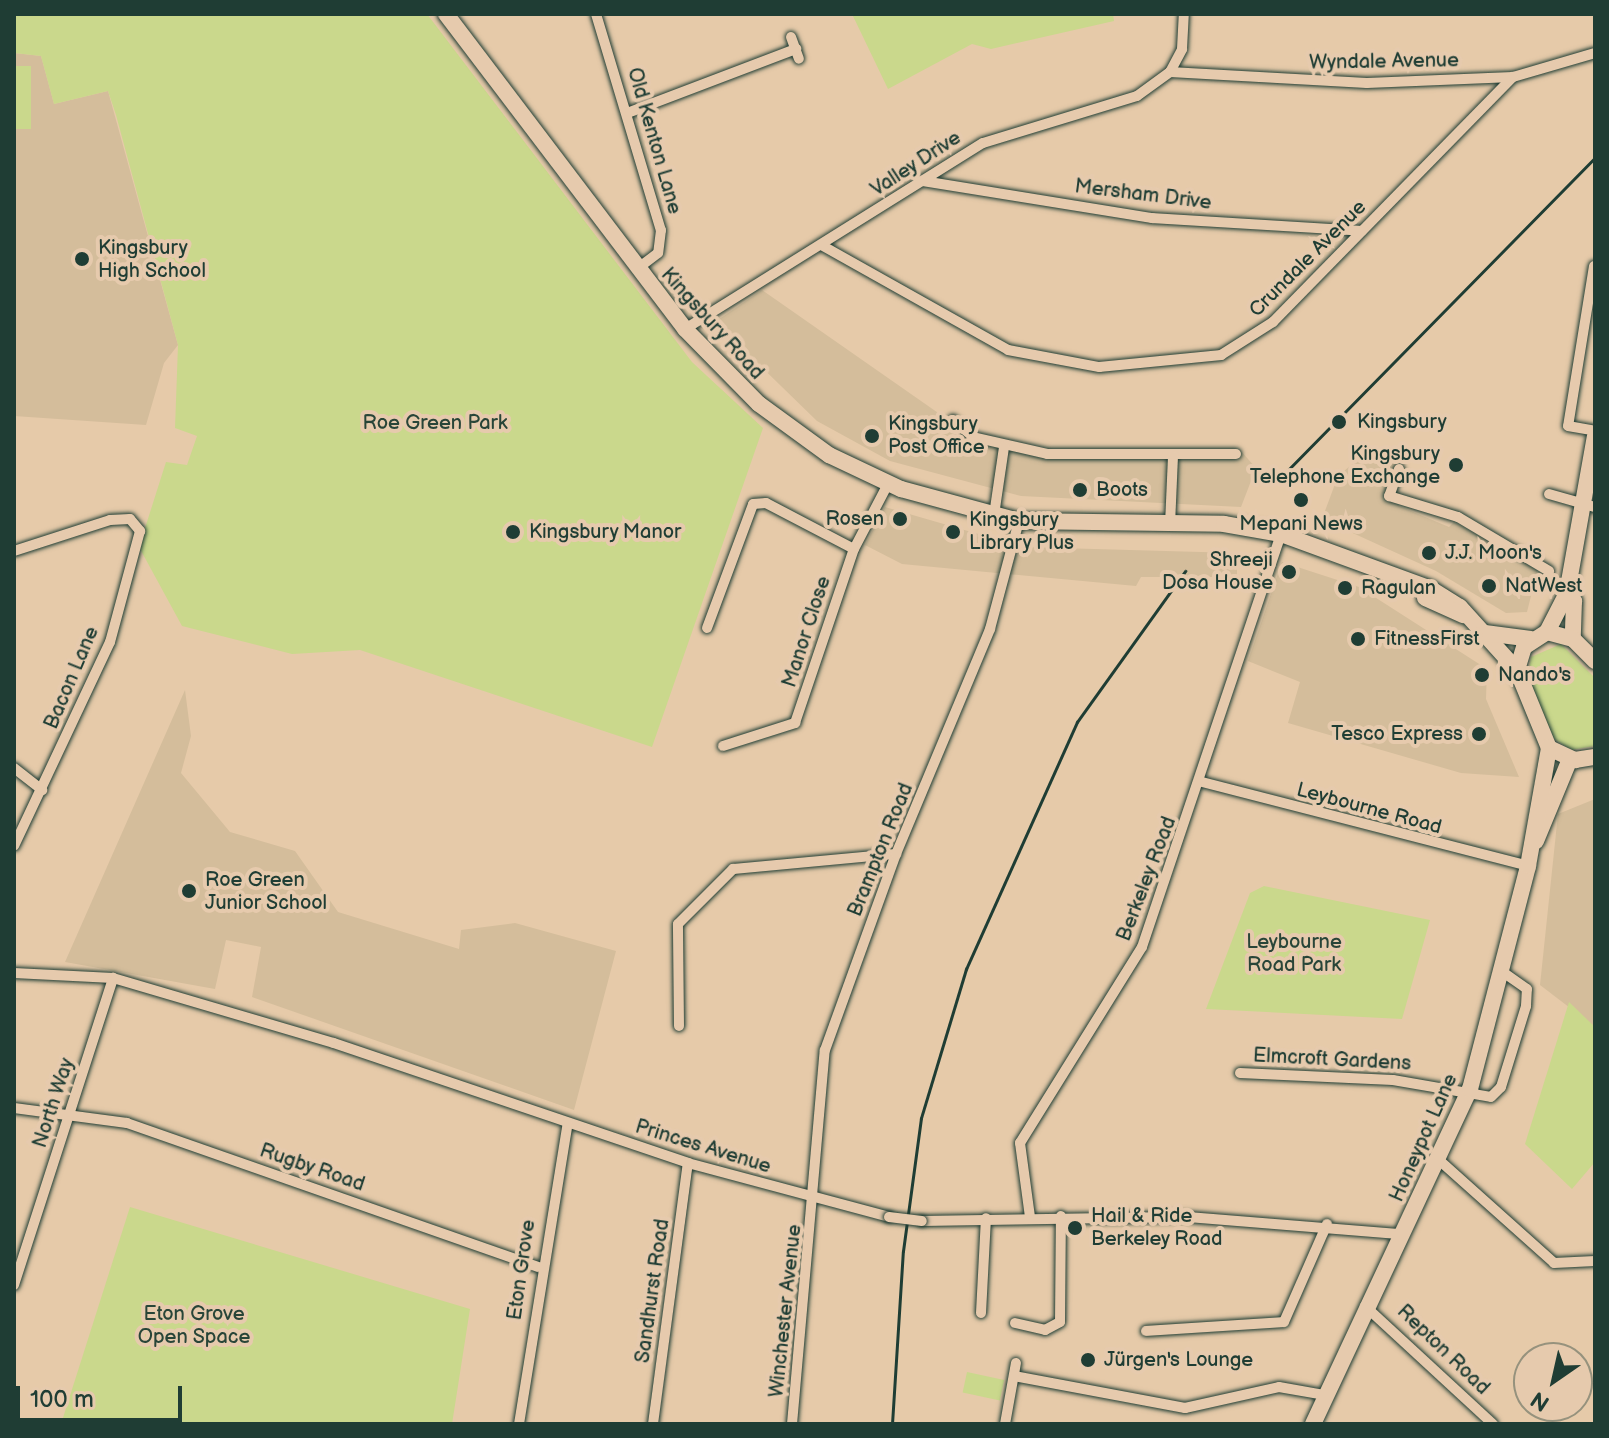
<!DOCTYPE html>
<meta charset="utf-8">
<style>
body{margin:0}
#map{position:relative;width:1609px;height:1438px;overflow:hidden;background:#e6caa9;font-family:"Balsamiq Sans",sans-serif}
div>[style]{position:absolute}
.built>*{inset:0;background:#d4bd9b}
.green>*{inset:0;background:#cad88c;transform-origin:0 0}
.roads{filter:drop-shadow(0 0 2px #1f3d34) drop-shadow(0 0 2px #1f3d34)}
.street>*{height:10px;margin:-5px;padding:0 5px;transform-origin:5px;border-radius:5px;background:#e6caad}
.primary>*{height:16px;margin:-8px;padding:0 8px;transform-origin:8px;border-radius:8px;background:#e6caad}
.rail>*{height:3px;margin:-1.5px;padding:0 1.5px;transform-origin:1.5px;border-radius:1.5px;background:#1f3d34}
.bridges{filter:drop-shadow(0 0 2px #1f3d34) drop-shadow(0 0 2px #1f3d34)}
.street-bridge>*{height:10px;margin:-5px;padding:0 5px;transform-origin:5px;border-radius:5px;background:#e6caad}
.dots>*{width:22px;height:22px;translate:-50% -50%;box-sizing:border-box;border:4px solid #e6caad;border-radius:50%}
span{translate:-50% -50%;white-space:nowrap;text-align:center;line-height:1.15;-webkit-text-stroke:8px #e6caad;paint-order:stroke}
.street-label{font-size:20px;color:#1f3d34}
.poi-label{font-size:20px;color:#1f3d34}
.left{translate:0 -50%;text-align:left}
.right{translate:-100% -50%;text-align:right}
.park-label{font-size:20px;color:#284538}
.frame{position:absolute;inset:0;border:16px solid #1f3d34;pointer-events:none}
.north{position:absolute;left:1513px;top:1342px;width:80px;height:80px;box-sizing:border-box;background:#e6caad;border:2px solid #96927d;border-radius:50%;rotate:214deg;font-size:22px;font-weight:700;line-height:32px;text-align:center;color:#1f3d34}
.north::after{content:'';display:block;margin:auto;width:28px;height:36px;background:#1f3d34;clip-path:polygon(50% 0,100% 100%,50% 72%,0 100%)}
.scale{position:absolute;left:16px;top:1386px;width:166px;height:36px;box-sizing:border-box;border:4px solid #1f3d34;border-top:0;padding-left:10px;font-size:24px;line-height:28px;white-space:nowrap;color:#1f3d34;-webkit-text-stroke:6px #e6caad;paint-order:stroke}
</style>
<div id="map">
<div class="built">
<div style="clip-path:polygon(14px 53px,41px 56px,54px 104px,108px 91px,178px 345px,164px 363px,146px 425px,14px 416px)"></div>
<div style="clip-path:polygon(762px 290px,964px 431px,1010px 448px,1095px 459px,1240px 450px,1256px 468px,1241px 507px,1021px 496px,890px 461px,817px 421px,715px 322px)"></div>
<div style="clip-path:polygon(1368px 451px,1406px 467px,1393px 497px,1399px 506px,1449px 527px,1454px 522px,1538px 568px,1527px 612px,1506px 613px,1436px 571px,1322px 519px,1338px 476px)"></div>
<div style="clip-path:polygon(885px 507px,1023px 547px,1237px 553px,1237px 577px,1141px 577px,1136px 586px,902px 564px,865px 545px)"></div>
<div style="clip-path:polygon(1282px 562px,1359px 587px,1487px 669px,1486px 699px,1519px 777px,1461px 773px,1288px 723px,1300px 682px,1248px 661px)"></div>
<div style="clip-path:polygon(185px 690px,191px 736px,181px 773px,230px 832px,295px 851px,338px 912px,459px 949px,461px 930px,515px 923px,616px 951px,574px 1110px,252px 997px,261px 947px,226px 940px,215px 989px,65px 962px)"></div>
<div style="clip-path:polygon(1595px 799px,1595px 1027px,1540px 985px,1558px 814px)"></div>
</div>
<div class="green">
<div style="clip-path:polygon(14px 14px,427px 14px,692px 362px,763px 428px,652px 747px,360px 650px,292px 654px,182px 626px,139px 547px,166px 462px,187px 465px,197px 436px,175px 428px,178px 345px,116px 115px,108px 91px,54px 104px,41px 56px,14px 53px)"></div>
<div style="clip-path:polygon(852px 14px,1113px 14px,1114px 21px,991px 49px,972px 44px,888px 89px)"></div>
<div style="left:14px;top:66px;width:17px;height:63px"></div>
<div style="clip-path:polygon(1561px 644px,1595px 678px,1595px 746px,1571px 750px,1553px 738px,1528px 677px,1531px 657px)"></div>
<div style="clip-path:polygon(1264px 886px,1430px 920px,1402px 1019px,1206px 1009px,1250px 893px)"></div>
<div style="clip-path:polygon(1569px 1002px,1595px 1027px,1595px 1162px,1572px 1189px,1525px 1144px)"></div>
<div style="clip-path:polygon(130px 1207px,470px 1309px,452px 1424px,61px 1424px)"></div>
<div style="left:967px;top:1372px;width:38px;height:21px;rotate:12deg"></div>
</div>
<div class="roads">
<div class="street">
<div style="left:596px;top:14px;width:226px;rotate:73.3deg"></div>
<div style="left:661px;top:230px;width:23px;rotate:97deg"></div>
<div style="left:658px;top:253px;width:26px;rotate:143deg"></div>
<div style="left:791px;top:37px;width:23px;rotate:70deg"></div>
<div style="left:1170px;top:72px;width:197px;rotate:3.2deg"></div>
<div style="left:1367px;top:83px;width:146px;rotate:-2.4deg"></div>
<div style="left:1513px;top:77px;width:85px;rotate:-16.3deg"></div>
<div style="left:630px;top:112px;width:178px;rotate:-20.8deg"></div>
<div style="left:923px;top:181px;width:232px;rotate:9.2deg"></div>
<div style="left:1152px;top:218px;width:210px;rotate:3.5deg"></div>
<div style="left:823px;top:246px;width:212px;rotate:29.3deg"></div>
<div style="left:1008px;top:350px;width:93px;rotate:10.6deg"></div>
<div style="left:1099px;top:367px;width:123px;rotate:-5.6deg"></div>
<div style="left:1221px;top:355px;width:62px;rotate:-32.4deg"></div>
<div style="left:1273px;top:322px;width:343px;rotate:-45.6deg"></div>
<div style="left:1594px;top:266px;width:162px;rotate:99.2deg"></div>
<div style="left:1568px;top:426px;width:27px;rotate:10deg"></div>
<div style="left:685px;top:329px;width:351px;rotate:-32deg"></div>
<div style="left:983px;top:143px;width:161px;rotate:-17deg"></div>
<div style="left:1137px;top:96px;width:41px;rotate:-36deg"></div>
<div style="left:1170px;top:72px;width:26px;rotate:-62deg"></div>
<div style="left:1182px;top:49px;width:35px;rotate:-87deg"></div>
<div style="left:953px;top:420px;width:26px;rotate:40deg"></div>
<div style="left:973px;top:437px;width:76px;rotate:12.9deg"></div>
<div style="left:1047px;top:454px;width:189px"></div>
<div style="left:1399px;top:469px;width:29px;rotate:110deg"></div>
<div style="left:1389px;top:496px;width:72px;rotate:16.9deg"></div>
<div style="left:1458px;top:517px;width:106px;rotate:30.7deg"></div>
<div style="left:1549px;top:494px;width:48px;rotate:15.8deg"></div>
<div style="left:994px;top:515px;width:69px;rotate:-81.6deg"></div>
<div style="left:1170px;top:525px;width:69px;rotate:-87.5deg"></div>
<div style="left:14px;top:551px;width:101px;rotate:-17.9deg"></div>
<div style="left:110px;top:520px;width:20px;rotate:-3deg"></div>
<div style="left:130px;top:519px;width:16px;rotate:50deg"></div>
<div style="left:140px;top:531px;width:115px;rotate:105.1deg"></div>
<div style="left:110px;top:642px;width:225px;rotate:115.2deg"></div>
<div style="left:707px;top:628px;width:132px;rotate:-69.6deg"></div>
<div style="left:753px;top:504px;width:13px;rotate:-4deg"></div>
<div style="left:766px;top:503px;width:99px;rotate:27.6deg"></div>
<div style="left:723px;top:746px;width:76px;rotate:-17.7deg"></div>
<div style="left:795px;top:723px;width:184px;rotate:-71.3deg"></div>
<div style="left:854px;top:549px;width:73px;rotate:-62.4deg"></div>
<div style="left:14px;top:768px;width:36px;rotate:38deg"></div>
<div style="left:1202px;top:782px;width:337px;rotate:14.4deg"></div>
<div style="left:14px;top:973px;width:99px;rotate:2.9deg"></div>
<div style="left:113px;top:978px;width:230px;rotate:16.4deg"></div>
<div style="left:334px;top:1043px;width:374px;rotate:18.7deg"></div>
<div style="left:688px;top:1163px;width:208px;rotate:15deg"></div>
<div style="left:679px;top:1026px;width:102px;rotate:-90.6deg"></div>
<div style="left:678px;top:924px;width:78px;rotate:-45deg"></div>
<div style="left:733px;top:869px;width:164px;rotate:-5.3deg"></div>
<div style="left:1240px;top:1073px;width:153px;rotate:2.6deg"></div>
<div style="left:1393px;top:1080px;width:99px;rotate:9.8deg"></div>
<div style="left:1491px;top:1097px;width:14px;rotate:-45deg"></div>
<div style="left:1501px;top:1087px;width:85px;rotate:-72.8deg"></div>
<div style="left:1526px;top:1006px;width:17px;rotate:-87deg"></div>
<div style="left:1527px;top:989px;width:32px;rotate:-145deg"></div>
<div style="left:14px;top:1108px;width:114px;rotate:7.6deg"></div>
<div style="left:127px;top:1123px;width:436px;rotate:19.3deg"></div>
<div style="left:1439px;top:1160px;width:154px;rotate:41.8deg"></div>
<div style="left:1554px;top:1263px;width:41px;rotate:-2.8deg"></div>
<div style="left:1030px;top:1217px;width:75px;rotate:-97.7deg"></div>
<div style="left:1020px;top:1143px;width:231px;rotate:-58.1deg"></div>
<div style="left:1142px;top:947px;width:436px;rotate:-71.4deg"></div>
<div style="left:922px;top:1221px;width:266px;rotate:-0.9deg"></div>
<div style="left:1188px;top:1217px;width:214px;rotate:4.6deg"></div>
<div style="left:14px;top:1285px;width:323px;rotate:-72.1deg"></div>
<div style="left:1365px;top:1306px;width:174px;rotate:42.7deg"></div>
<div style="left:981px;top:1313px;width:95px;rotate:-87deg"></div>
<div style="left:1015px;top:1323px;width:31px;rotate:13deg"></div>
<div style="left:1045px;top:1330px;width:17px;rotate:-28deg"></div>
<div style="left:1060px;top:1322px;width:106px;rotate:-89.5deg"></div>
<div style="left:1146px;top:1331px;width:138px;rotate:-3.7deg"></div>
<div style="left:1284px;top:1322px;width:107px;rotate:-66.3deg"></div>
<div style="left:1014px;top:1376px;width:174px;rotate:10.6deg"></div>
<div style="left:1185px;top:1408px;width:96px;rotate:-12.6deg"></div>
<div style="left:1279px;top:1387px;width:47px;rotate:9.9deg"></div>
<div style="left:519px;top:1424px;width:305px;rotate:-80.8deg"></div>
<div style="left:653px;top:1424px;width:263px;rotate:-82.4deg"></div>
<div style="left:792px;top:1424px;width:375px;rotate:-85deg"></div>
<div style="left:825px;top:1050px;width:208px;rotate:-70.1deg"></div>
<div style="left:896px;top:854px;width:244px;rotate:-67.3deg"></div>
<div style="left:990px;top:629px;width:112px;rotate:-75deg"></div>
<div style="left:1005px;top:1424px;width:62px;rotate:-79.8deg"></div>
</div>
<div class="primary">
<div style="left:446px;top:14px;width:395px;rotate:52.8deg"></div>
<div style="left:685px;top:329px;width:105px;rotate:45.4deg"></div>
<div style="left:759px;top:404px;width:87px;rotate:36.1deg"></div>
<div style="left:829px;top:455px;width:80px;rotate:25.3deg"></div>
<div style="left:901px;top:489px;width:122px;rotate:15.2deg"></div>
<div style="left:1019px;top:521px;width:205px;rotate:0.8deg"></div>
<div style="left:1224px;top:524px;width:58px;rotate:10deg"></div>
<div style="left:1281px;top:534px;width:160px;rotate:20.1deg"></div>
<div style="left:1431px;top:589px;width:34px;rotate:32deg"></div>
<div style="left:1460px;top:607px;width:85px;rotate:47.9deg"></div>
<div style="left:1567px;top:593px;width:11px;rotate:49deg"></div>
<div style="left:1574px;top:601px;width:38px;rotate:92deg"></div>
<div style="left:1425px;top:598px;width:42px;rotate:24.1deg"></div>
<div style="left:1547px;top:632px;width:44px;rotate:-62.9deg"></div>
<div style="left:1567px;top:593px;width:159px;rotate:-79.9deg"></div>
<div style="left:1485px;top:633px;width:46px;rotate:7.4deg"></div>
<div style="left:1595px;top:661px;width:31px;rotate:-135deg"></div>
<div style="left:1573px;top:639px;width:27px;rotate:-165deg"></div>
<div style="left:1547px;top:632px;width:27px;rotate:147deg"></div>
<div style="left:1524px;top:647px;width:24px;rotate:107deg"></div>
<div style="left:1517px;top:670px;width:84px;rotate:67.7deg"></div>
<div style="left:1549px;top:748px;width:29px;rotate:25deg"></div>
<div style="left:1575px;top:760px;width:20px;rotate:-9deg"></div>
<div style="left:1536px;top:841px;width:89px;rotate:-67.5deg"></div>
<div style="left:1313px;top:1424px;width:370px;rotate:-64.9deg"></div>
<div style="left:1470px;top:1089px;width:230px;rotate:-75.4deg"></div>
<div style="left:1528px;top:866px;width:120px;rotate:-79.9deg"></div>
</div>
</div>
<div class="rail">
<div style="left:1281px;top:477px;width:448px;rotate:-45.5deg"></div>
<div style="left:892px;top:1424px;width:173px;rotate:-86.4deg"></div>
<div style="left:903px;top:1251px;width:134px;rotate:-82.3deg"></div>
<div style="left:921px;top:1118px;width:156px;rotate:-73.2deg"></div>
<div style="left:966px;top:969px;width:271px;rotate:-65.8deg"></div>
<div style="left:1077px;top:722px;width:186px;rotate:-54.4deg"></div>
</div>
<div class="bridges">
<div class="street-bridge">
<div style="left:889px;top:1217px;width:33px;rotate:7deg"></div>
</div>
</div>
<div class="dots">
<div style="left:82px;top:259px;background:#1f3d34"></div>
<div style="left:1339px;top:422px;background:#1f3d34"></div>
<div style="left:872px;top:436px;background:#1f3d34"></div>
<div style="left:1456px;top:465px;background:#1f3d34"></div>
<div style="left:1080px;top:490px;background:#1f3d34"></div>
<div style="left:1301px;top:500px;background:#1f3d34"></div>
<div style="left:900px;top:519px;background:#1f3d34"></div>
<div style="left:513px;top:532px;background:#1f3d34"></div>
<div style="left:953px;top:532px;background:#1f3d34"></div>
<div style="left:1429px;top:553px;background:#1f3d34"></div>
<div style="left:1289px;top:572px;background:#1f3d34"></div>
<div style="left:1489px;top:586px;background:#1f3d34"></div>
<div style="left:1345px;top:588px;background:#1f3d34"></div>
<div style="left:1358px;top:639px;background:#1f3d34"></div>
<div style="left:1482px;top:675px;background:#1f3d34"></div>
<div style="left:1479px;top:734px;background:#1f3d34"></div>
<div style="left:189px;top:891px;background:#1f3d34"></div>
<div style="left:1075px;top:1228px;background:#1f3d34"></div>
<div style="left:1088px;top:1360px;background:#1f3d34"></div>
</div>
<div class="street-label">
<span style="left:1384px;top:62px;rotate:-1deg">Wyndale Avenue</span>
<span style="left:654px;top:141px;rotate:74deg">Old Kenton Lane</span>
<span style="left:916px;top:164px;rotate:-33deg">Valley Drive</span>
<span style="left:1143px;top:195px;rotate:7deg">Mersham Drive</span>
<span style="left:1308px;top:259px;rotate:-45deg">Crundale Avenue</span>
<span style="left:712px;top:324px;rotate:48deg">Kingsbury Road</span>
<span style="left:807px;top:632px;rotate:-72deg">Manor Close</span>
<span style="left:72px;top:678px;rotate:-67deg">Bacon Lane</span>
<span style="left:1369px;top:809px;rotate:15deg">Leybourne Road</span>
<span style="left:881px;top:850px;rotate:-68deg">Brampton Road</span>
<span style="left:1147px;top:879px;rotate:-69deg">Berkeley Road</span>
<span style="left:1332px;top:1060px;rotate:3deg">Elmcroft Gardens</span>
<span style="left:54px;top:1103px;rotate:-72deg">North Way</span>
<span style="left:1424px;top:1138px;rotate:-66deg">Honeypot Lane</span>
<span style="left:703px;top:1147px;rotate:17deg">Princes Avenue</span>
<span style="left:312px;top:1168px;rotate:19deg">Rugby Road</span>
<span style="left:522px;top:1270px;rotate:-82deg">Eton Grove</span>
<span style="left:653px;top:1291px;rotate:-82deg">Sandhurst Road</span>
<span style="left:786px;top:1311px;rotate:-84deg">Winchester Avenue</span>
<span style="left:1443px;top:1350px;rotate:44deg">Repton Road</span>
</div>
<div class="poi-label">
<span class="left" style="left:98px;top:260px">Kingsbury<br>High School</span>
<span class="left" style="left:1357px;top:422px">Kingsbury</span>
<span class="left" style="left:888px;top:436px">Kingsbury<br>Post Office</span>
<span class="right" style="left:1440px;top:466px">Kingsbury<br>Telephone Exchange</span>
<span class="left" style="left:1096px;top:490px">Boots</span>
<span class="right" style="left:884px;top:519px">Rosen</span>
<span class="left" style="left:969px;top:532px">Kingsbury<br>Library Plus</span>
<span style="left:1301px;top:524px">Mepani News</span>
<span class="left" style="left:529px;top:532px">Kingsbury Manor</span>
<span class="left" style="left:1445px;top:553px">J.J. Moon's</span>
<span class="right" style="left:1273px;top:572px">Shreeji<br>Dosa House</span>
<span class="left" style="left:1505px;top:586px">NatWest</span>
<span class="left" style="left:1361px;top:588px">Ragulan</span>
<span class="left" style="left:1374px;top:639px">FitnessFirst</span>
<span class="left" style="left:1498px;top:675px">Nando's</span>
<span class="right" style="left:1463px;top:734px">Tesco Express</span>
<span class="left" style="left:205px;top:892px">Roe Green<br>Junior School</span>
<span class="left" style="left:1091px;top:1228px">Hail &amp; Ride<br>Berkeley Road</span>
<span class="left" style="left:1104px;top:1360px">Jürgen's Lounge</span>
</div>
<div class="park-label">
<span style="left:435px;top:423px">Roe Green Park</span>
<span style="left:1294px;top:954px">Leybourne<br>Road Park</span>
<span style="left:194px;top:1326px">Eton Grove<br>Open Space</span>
</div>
<div class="frame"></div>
<div class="north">N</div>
<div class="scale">100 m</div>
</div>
